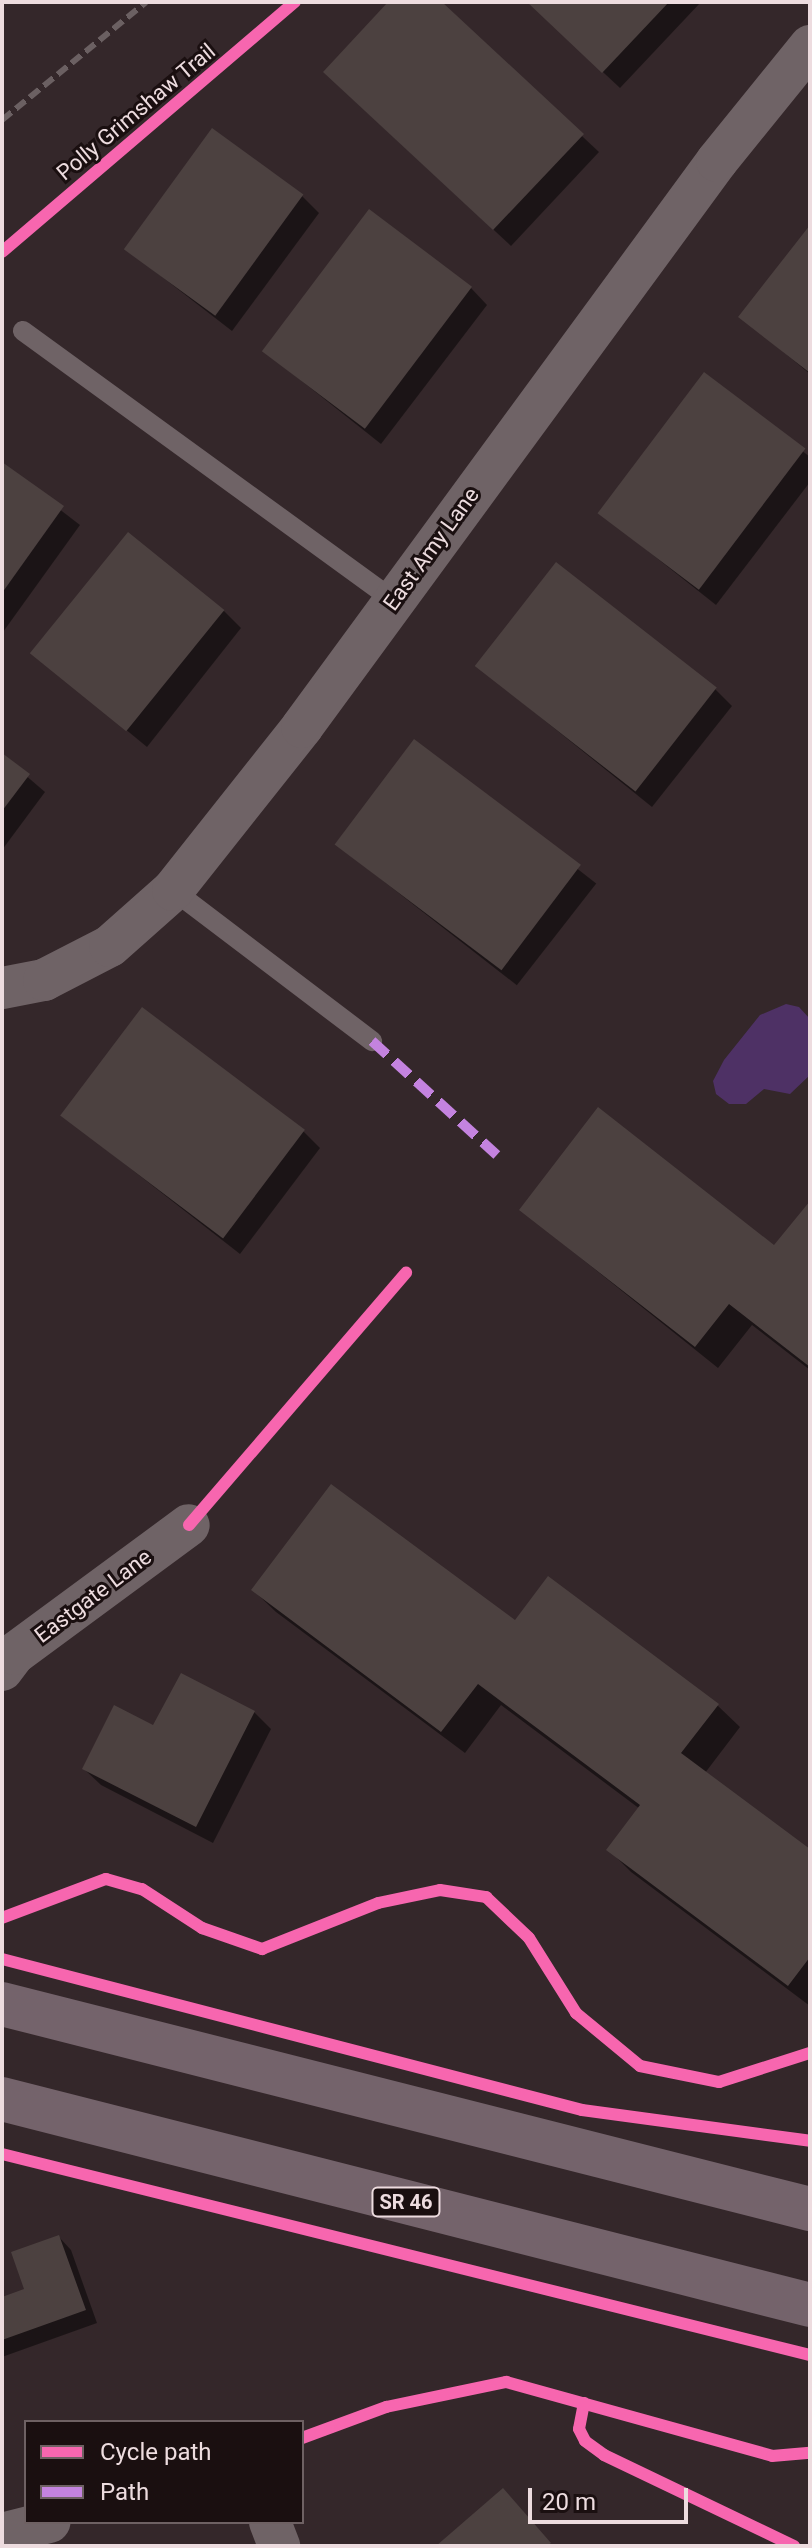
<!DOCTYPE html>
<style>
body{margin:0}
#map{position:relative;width:812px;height:2548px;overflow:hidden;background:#34272a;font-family:Roboto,sans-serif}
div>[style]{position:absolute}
.water>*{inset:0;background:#4e3165}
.shadow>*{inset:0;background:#0007;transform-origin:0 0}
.building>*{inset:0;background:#4c4140;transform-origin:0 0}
.lane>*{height:20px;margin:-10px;padding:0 10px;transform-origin:10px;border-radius:10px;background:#6f6366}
.street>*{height:42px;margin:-21px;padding:0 21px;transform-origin:21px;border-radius:21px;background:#6f6366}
.highway>*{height:44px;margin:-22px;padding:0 22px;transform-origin:22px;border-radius:22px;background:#74636b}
.rail>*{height:6px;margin-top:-3px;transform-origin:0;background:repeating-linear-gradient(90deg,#6b6062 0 12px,transparent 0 18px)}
.quiet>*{height:10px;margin-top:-5px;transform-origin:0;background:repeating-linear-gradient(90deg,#c483df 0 20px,transparent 0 30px)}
.cycleway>*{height:12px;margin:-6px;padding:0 6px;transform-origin:6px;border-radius:6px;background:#f766af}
span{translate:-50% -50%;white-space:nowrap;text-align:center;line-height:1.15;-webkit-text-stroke:6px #1a0f10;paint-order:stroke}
.shield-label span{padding:2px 6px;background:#1a0f10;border:2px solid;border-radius:6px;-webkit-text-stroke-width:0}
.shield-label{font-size:20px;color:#eddcdf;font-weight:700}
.street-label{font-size:22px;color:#eddcdf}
.frame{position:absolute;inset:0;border:4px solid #eddcdf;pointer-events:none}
.legend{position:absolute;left:24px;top:2420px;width:280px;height:104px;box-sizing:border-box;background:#1a0f10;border:2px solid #6e6163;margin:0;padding:10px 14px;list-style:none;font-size:24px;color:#eddcdf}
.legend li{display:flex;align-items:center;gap:16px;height:40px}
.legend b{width:40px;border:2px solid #6e6163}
.scale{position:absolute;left:528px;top:2488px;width:160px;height:36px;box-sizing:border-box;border:4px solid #eddcdf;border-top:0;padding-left:10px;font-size:24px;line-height:28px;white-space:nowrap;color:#eddcdf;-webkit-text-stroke:6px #1a0f10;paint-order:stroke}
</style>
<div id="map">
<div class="water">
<div style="clip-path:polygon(786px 1004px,799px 1007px,810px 1019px,810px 1075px,790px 1094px,764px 1089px,746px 1104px,729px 1104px,716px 1094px,713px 1081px,724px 1060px,760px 1015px)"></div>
</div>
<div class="shadow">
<div style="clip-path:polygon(391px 2px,439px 2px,599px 152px,511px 246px,342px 89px)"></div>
<div style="clip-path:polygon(528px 2px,701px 2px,620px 88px)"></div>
<div style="clip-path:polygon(302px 196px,319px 213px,232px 331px,126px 249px)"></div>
<div style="clip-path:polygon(810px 228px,810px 374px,741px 317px)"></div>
<div style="clip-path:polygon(471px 288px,487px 305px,381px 444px,264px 351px)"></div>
<div style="clip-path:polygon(704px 375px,810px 457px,810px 482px,716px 605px,600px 513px)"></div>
<div style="clip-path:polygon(2px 465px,80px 525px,3px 632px,2px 631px)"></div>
<div style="clip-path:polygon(224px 611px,241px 628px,147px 747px,34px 654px)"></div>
<div style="clip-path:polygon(477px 666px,715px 689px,732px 706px,652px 807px)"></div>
<div style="left:415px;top:742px;width:230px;height:129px;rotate:38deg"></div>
<div style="clip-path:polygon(2px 755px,45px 792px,2px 850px)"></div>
<div style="clip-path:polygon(62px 1115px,303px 1131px,320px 1148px,240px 1254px)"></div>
<div style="clip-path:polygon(810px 1204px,810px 1370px,752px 1325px,718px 1368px,521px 1210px,775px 1248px)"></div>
<div style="clip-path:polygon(253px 1590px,515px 1623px,717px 1705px,740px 1727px,705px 1773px,810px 1851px,810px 2006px,631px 1872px,609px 1850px,640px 1809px,501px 1705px,465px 1753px,276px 1612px)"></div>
<div style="clip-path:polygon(254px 1712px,271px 1729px,213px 1843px,101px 1785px,84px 1769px,154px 1728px)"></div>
<div style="clip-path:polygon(59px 2237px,71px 2250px,97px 2323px,2px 2357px,2px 2299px,27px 2290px)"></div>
</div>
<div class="building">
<div style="clip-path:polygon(388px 2px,442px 2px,584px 134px,493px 230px,323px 72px)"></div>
<div style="clip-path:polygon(527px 2px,669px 2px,602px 73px)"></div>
<div style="left:212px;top:128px;width:113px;height:150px;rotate:36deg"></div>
<div style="left:369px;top:209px;width:129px;height:178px;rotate:37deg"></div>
<div style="clip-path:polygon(810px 225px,810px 373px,738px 317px)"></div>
<div style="left:704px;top:372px;width:127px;height:177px;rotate:37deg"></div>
<div style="clip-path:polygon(2px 462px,64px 506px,2px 593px)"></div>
<div style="left:128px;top:532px;width:124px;height:156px;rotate:39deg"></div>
<div style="left:556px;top:562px;width:204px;height:132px;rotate:38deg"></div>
<div style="left:414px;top:739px;width:209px;height:132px;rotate:37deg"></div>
<div style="clip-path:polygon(2px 753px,30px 774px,2px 811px)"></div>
<div style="left:142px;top:1007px;width:204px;height:136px;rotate:37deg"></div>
<div style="clip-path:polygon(598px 1107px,774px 1245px,810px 1201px,810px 1367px,729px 1304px,695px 1347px,519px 1210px)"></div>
<div style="clip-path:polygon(331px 1484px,515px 1620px,548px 1576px,719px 1704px,681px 1753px,810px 1849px,810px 1957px,788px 1986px,606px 1850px,640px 1805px,478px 1684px,441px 1732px,251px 1590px)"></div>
<div style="clip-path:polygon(181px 1673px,255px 1711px,196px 1827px,82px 1769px,114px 1705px,153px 1725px)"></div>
<div style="clip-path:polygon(59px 2235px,86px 2310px,2px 2340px,2px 2297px,24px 2289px,11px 2252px)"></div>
<div style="clip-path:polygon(503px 2488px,551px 2543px,547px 2546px,436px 2546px)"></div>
</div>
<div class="lane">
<div style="left:23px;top:331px;width:459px;rotate:36deg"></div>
<div style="left:173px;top:890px;width:250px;rotate:37.2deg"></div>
</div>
<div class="street">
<div style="left:2px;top:988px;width:43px;rotate:-10.8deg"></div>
<div style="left:44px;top:980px;width:74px;rotate:-27.3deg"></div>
<div style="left:110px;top:946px;width:84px;rotate:-41.6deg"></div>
<div style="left:173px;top:890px;width:208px;rotate:-51.6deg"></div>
<div style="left:302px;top:727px;width:702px;rotate:-53.75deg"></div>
<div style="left:717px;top:161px;width:148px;rotate:-51deg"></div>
<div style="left:2px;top:1670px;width:20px;rotate:-53deg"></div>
<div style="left:14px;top:1654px;width:217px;rotate:-36.4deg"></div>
<div style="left:270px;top:2522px;width:26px;rotate:69deg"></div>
<div style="left:2px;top:2534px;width:49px;rotate:-14.3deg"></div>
</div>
<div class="highway">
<div style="left:2px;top:2004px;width:834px;rotate:14.24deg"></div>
<div style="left:2px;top:2099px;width:834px;rotate:14.3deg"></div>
</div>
<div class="rail">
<div style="left:2px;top:120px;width:186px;rotate:-39.3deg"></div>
</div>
<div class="quiet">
<div style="left:372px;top:1041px;width:169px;rotate:42.4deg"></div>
</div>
<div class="cycleway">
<div style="left:2px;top:252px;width:385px;rotate:-40.5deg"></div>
<div style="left:189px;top:1525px;width:333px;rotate:-49.3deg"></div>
<div style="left:2px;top:1918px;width:111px;rotate:-20.6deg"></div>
<div style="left:106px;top:1879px;width:37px;rotate:16deg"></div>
<div style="left:142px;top:1889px;width:72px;rotate:33deg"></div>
<div style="left:202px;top:1928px;width:64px;rotate:19.3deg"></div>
<div style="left:262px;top:1949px;width:125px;rotate:-21.6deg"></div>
<div style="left:378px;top:1903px;width:63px;rotate:-11.8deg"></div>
<div style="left:440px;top:1890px;width:47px;rotate:8.7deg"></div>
<div style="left:486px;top:1897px;width:59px;rotate:43.6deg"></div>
<div style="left:529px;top:1938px;width:89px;rotate:57.9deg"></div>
<div style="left:576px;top:2013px;width:83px;rotate:39.6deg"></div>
<div style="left:640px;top:2066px;width:81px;rotate:11.4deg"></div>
<div style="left:719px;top:2082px;width:96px;rotate:-17.7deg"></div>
<div style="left:2px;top:1959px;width:599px;rotate:14.59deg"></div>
<div style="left:582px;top:2110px;width:230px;rotate:7.7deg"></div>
<div style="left:2px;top:2154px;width:833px;rotate:13.97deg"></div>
<div style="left:584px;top:2403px;width:26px;rotate:101deg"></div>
<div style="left:579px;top:2429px;width:13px;rotate:63deg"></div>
<div style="left:585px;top:2441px;width:24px;rotate:36deg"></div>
<div style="left:604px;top:2455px;width:211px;rotate:25.6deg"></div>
<div style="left:302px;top:2438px;width:90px;rotate:-20.3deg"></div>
<div style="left:386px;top:2407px;width:123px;rotate:-11.8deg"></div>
<div style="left:506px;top:2382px;width:276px;rotate:15.5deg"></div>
<div style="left:772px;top:2456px;width:38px;rotate:-5deg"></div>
</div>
<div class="shield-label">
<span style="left:406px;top:2202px">SR 46</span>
</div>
<div class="street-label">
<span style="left:136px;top:112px;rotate:-40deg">Polly Grimshaw Trail</span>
<span style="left:431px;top:549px;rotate:-54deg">East Amy Lane</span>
<span style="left:93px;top:1596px;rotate:-37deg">Eastgate Lane</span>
</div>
<div class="frame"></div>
<ul class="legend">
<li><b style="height:10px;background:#f766af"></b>Cycle path</li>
<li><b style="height:10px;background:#c483df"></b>Path</li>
</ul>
<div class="scale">20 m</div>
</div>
